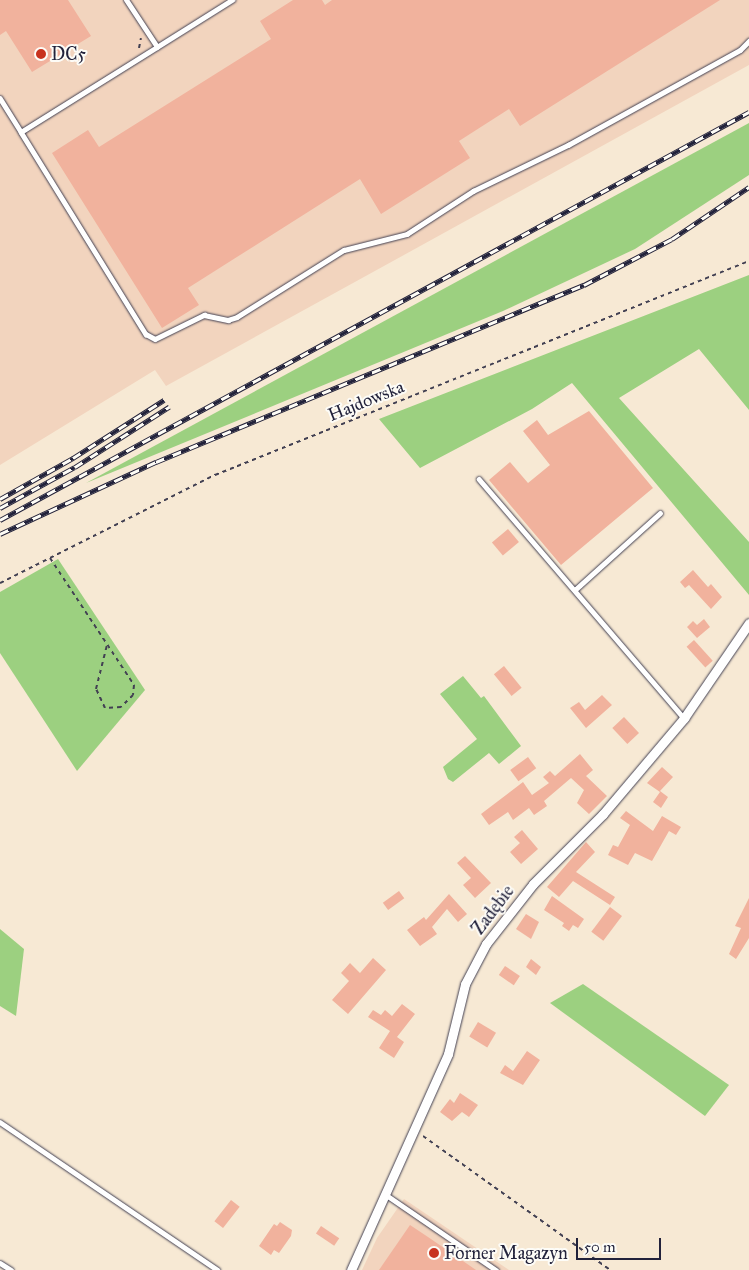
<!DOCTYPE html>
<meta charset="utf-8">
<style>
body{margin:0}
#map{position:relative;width:749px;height:1270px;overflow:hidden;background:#f7e9d4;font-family:"IM FELL Great Primer",serif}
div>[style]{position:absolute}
.built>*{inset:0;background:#f2d4be}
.green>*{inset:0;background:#9cd080}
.building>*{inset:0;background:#f1b29d;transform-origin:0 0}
.path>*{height:2px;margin-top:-1px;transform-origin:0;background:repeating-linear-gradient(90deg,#424052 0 4px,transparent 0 8px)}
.roads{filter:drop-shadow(0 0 1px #424052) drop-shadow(0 0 1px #424052)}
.service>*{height:4.5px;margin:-2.25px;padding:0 2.25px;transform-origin:2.25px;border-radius:2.25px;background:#fff}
.minor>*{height:9px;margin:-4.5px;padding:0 4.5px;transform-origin:4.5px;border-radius:4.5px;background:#fff}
.rail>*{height:5px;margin-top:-2.5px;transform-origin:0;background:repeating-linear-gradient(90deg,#fdfcf7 0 9px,#22223b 0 18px);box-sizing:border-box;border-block:1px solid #22223b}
.dots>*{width:14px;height:14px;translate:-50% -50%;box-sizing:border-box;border:2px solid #fdfcf7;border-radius:50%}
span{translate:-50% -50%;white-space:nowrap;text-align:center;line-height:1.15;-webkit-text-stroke:4px #fdfcf7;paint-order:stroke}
.poi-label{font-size:18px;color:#22223b}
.left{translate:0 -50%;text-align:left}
.street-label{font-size:18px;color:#22223b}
.scale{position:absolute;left:576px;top:1238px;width:85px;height:22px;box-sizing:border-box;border:2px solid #22223b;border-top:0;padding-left:6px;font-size:15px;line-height:18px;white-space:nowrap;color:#22223b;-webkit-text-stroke:4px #fdfcf7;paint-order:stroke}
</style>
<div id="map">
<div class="built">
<div style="clip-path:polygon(0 0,749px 0,749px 65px,166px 386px,155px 370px,0 465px)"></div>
<div style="clip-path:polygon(404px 1199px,509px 1270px,362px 1270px,377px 1238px)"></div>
</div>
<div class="green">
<div style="clip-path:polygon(749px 123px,749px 175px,635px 249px,503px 311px,86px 483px)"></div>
<div style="clip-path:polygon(749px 275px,749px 410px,699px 349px,619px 398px,749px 542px,749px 595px,572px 383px,532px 409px,420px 468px,379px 419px)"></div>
<div style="clip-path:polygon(58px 559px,145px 690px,77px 771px,0 653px,0 592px)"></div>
<div style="clip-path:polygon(463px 676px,481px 698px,484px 696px,521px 746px,499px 764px,489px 753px,453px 782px,448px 779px,443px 767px,477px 739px,440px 694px)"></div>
<div style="clip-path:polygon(0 929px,24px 949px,16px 1016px,0 1006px)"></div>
<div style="clip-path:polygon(583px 984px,729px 1085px,705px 1116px,550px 1003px)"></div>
</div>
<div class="building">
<div style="clip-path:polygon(0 0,68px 0,91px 36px,32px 72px,6px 31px,0 35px)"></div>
<div style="clip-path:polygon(293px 0,322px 0,325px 5px,332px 0,720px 0,520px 126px,509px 109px,459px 141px,470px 158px,381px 214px,360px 179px,188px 288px,199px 305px,162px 328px,52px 153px,88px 130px,99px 147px,271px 39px,260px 21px)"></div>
<div style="clip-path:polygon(589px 411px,653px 488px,561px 565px,489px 480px,510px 462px,528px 483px,550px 465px,523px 431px,537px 420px,548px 435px)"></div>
<div style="left:508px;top:529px;width:17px;height:21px;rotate:50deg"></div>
<div style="clip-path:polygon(693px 570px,708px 587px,711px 584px,722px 597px,711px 609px,689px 585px,685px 588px,680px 582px)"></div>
<div style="clip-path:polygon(704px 619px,710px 627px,697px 638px,687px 627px,693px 621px,697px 625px)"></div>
<div style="left:694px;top:640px;width:28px;height:10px;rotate:48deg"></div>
<div style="left:504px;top:666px;width:28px;height:13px;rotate:51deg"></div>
<div style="clip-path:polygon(602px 695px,612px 705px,586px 728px,570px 708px,579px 702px,585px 710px)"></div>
<div style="left:624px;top:717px;width:22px;height:16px;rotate:47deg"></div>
<div style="clip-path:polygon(580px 754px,593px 770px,586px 776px,607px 796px,589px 814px,577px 803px,584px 790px,571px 778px,544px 801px,547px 806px,534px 815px,529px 808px,513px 820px,508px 812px,489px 825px,481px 814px,523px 782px,532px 795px,549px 783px,543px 777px,550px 771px,555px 776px)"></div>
<div style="left:528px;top:757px;width:14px;height:22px;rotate:54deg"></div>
<div style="clip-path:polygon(662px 767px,673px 777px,660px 791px,668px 797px,661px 808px,653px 802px,660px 792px,647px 783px)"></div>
<div style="clip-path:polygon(626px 811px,653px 831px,662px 816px,681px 827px,676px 835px,669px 831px,652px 861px,635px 853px,628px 865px,608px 855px,613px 845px,618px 847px,630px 825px,620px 818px)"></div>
<div style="clip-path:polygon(522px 830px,538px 849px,521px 864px,510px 852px,520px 843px,514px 837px)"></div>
<div style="clip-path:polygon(586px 842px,595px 852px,576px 872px,615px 897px,610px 905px,573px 881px,559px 897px,547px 887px)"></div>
<div style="clip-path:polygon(465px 856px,491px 883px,475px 898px,463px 885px,471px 878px,457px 863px)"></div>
<div style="left:399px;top:891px;width:9px;height:20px;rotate:54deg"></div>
<div style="clip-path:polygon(449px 894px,467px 914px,458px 922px,447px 909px,432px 927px,437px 934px,420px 946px,407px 930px,424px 917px,426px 920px)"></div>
<div style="clip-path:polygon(552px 896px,584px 919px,578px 928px,573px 925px,569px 931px,562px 926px,564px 923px,544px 910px)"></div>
<div style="clip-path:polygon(749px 898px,749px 938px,736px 959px,729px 954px,741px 928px,735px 926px)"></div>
<div style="left:610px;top:907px;width:15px;height:31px;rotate:37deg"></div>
<div style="clip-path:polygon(526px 914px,539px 922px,531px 939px,516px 929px)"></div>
<div style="clip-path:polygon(373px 958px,386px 970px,348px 1014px,332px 1000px,349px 981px,341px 973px,350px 963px,360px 973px)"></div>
<div style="clip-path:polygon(531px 959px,541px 967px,536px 975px,526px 967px)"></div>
<div style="left:505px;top:966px;width:18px;height:11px;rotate:34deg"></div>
<div style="clip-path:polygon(402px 1004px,415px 1014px,397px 1037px,404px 1042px,394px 1058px,379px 1048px,390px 1031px,368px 1017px,373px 1010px,381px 1015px,385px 1010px,392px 1016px)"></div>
<div style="left:478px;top:1022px;width:21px;height:17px;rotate:31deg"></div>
<div style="clip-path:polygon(527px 1051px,540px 1060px,523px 1085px,500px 1073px,505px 1065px,513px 1071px)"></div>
<div style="clip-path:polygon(460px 1093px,478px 1105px,469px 1117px,462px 1112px,452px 1121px,440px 1112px,450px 1099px,454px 1103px)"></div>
<div style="left:231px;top:1200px;width:11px;height:27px;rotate:38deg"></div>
<div style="clip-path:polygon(280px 1222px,292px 1230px,291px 1236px,279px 1253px,274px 1250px,271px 1255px,259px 1246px,274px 1224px,277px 1226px)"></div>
<div style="clip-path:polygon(410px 1225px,428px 1237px,476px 1270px,379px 1270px)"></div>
<div style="left:321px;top:1226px;width:22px;height:9px;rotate:34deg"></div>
</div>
<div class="path">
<div style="left:139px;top:48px;width:10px;rotate:-79deg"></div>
<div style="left:50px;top:558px;width:152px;rotate:56.5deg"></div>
<div style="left:134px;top:685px;width:10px;rotate:96deg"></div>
<div style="left:133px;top:695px;width:17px;rotate:135deg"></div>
<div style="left:121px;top:707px;width:16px;rotate:176deg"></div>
<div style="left:105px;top:708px;width:21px;rotate:-115deg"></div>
<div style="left:96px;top:689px;width:45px;rotate:-76deg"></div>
<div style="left:0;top:583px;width:241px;rotate:-26.7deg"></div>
<div style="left:215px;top:475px;width:575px;rotate:-21.84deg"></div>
<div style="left:423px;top:1136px;width:230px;rotate:35.6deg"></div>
</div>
<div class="roads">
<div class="service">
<div style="left:157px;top:47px;width:89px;rotate:-32.1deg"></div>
<div style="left:0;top:98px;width:40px;rotate:58deg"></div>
<div style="left:21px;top:132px;width:160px;rotate:-32deg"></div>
<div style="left:157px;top:47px;width:56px;rotate:-123.4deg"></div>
<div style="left:21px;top:132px;width:238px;rotate:58.3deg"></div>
<div style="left:146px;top:334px;width:10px;rotate:29deg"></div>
<div style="left:155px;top:339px;width:55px;rotate:-26.1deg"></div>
<div style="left:204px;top:315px;width:25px;rotate:12deg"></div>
<div style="left:228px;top:320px;width:9px;rotate:-18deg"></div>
<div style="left:237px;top:317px;width:126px;rotate:-32.1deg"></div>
<div style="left:344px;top:250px;width:65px;rotate:-14.3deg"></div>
<div style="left:407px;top:234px;width:79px;rotate:-33.1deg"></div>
<div style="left:473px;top:191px;width:106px;rotate:-25.8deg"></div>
<div style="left:568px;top:145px;width:196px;rotate:-28.9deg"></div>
<div style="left:740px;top:50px;width:13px;rotate:-45deg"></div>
<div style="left:479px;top:479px;width:315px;rotate:49.4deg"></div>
<div style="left:576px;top:589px;width:113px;rotate:-42.1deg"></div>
<div style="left:0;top:1122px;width:263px;rotate:34.2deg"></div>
<div style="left:385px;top:1194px;width:135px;rotate:34.4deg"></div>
<div style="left:0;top:1263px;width:13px;rotate:32deg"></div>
</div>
<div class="minor">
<div style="left:351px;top:1270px;width:237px;rotate:-65.8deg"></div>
<div style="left:448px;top:1054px;width:72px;rotate:-76.3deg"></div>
<div style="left:465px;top:984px;width:45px;rotate:-62.3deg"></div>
<div style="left:486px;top:944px;width:76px;rotate:-51.9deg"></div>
<div style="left:533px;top:884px;width:99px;rotate:-45deg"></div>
<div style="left:603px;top:814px;width:126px;rotate:-49.8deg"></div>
<div style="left:684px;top:718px;width:115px;rotate:-55.6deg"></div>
</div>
</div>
<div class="rail">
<div style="left:0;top:499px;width:84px;rotate:-29.3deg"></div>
<div style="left:73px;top:458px;width:108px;rotate:-32.5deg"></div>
<div style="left:0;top:508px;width:85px;rotate:-28.7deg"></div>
<div style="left:75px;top:467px;width:112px;rotate:-32.6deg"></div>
<div style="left:0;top:520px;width:853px;rotate:-28.58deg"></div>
<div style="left:0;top:534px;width:172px;rotate:-24.8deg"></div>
<div style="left:156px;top:462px;width:463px;rotate:-22.5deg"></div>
<div style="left:584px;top:285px;width:99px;rotate:-27.6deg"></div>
<div style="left:672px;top:239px;width:93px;rotate:-34deg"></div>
</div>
<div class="dots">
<div style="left:41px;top:54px;background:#c8321e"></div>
<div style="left:434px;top:1253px;background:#c8321e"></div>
</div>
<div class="poi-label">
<span class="left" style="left:51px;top:54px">DC5</span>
<span class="left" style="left:444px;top:1253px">Forner Magazyn</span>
</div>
<div class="street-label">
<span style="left:366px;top:401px;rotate:-22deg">Hajdowska</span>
<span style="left:493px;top:910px;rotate:-53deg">Zadębie</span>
</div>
<div class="scale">50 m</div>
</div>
